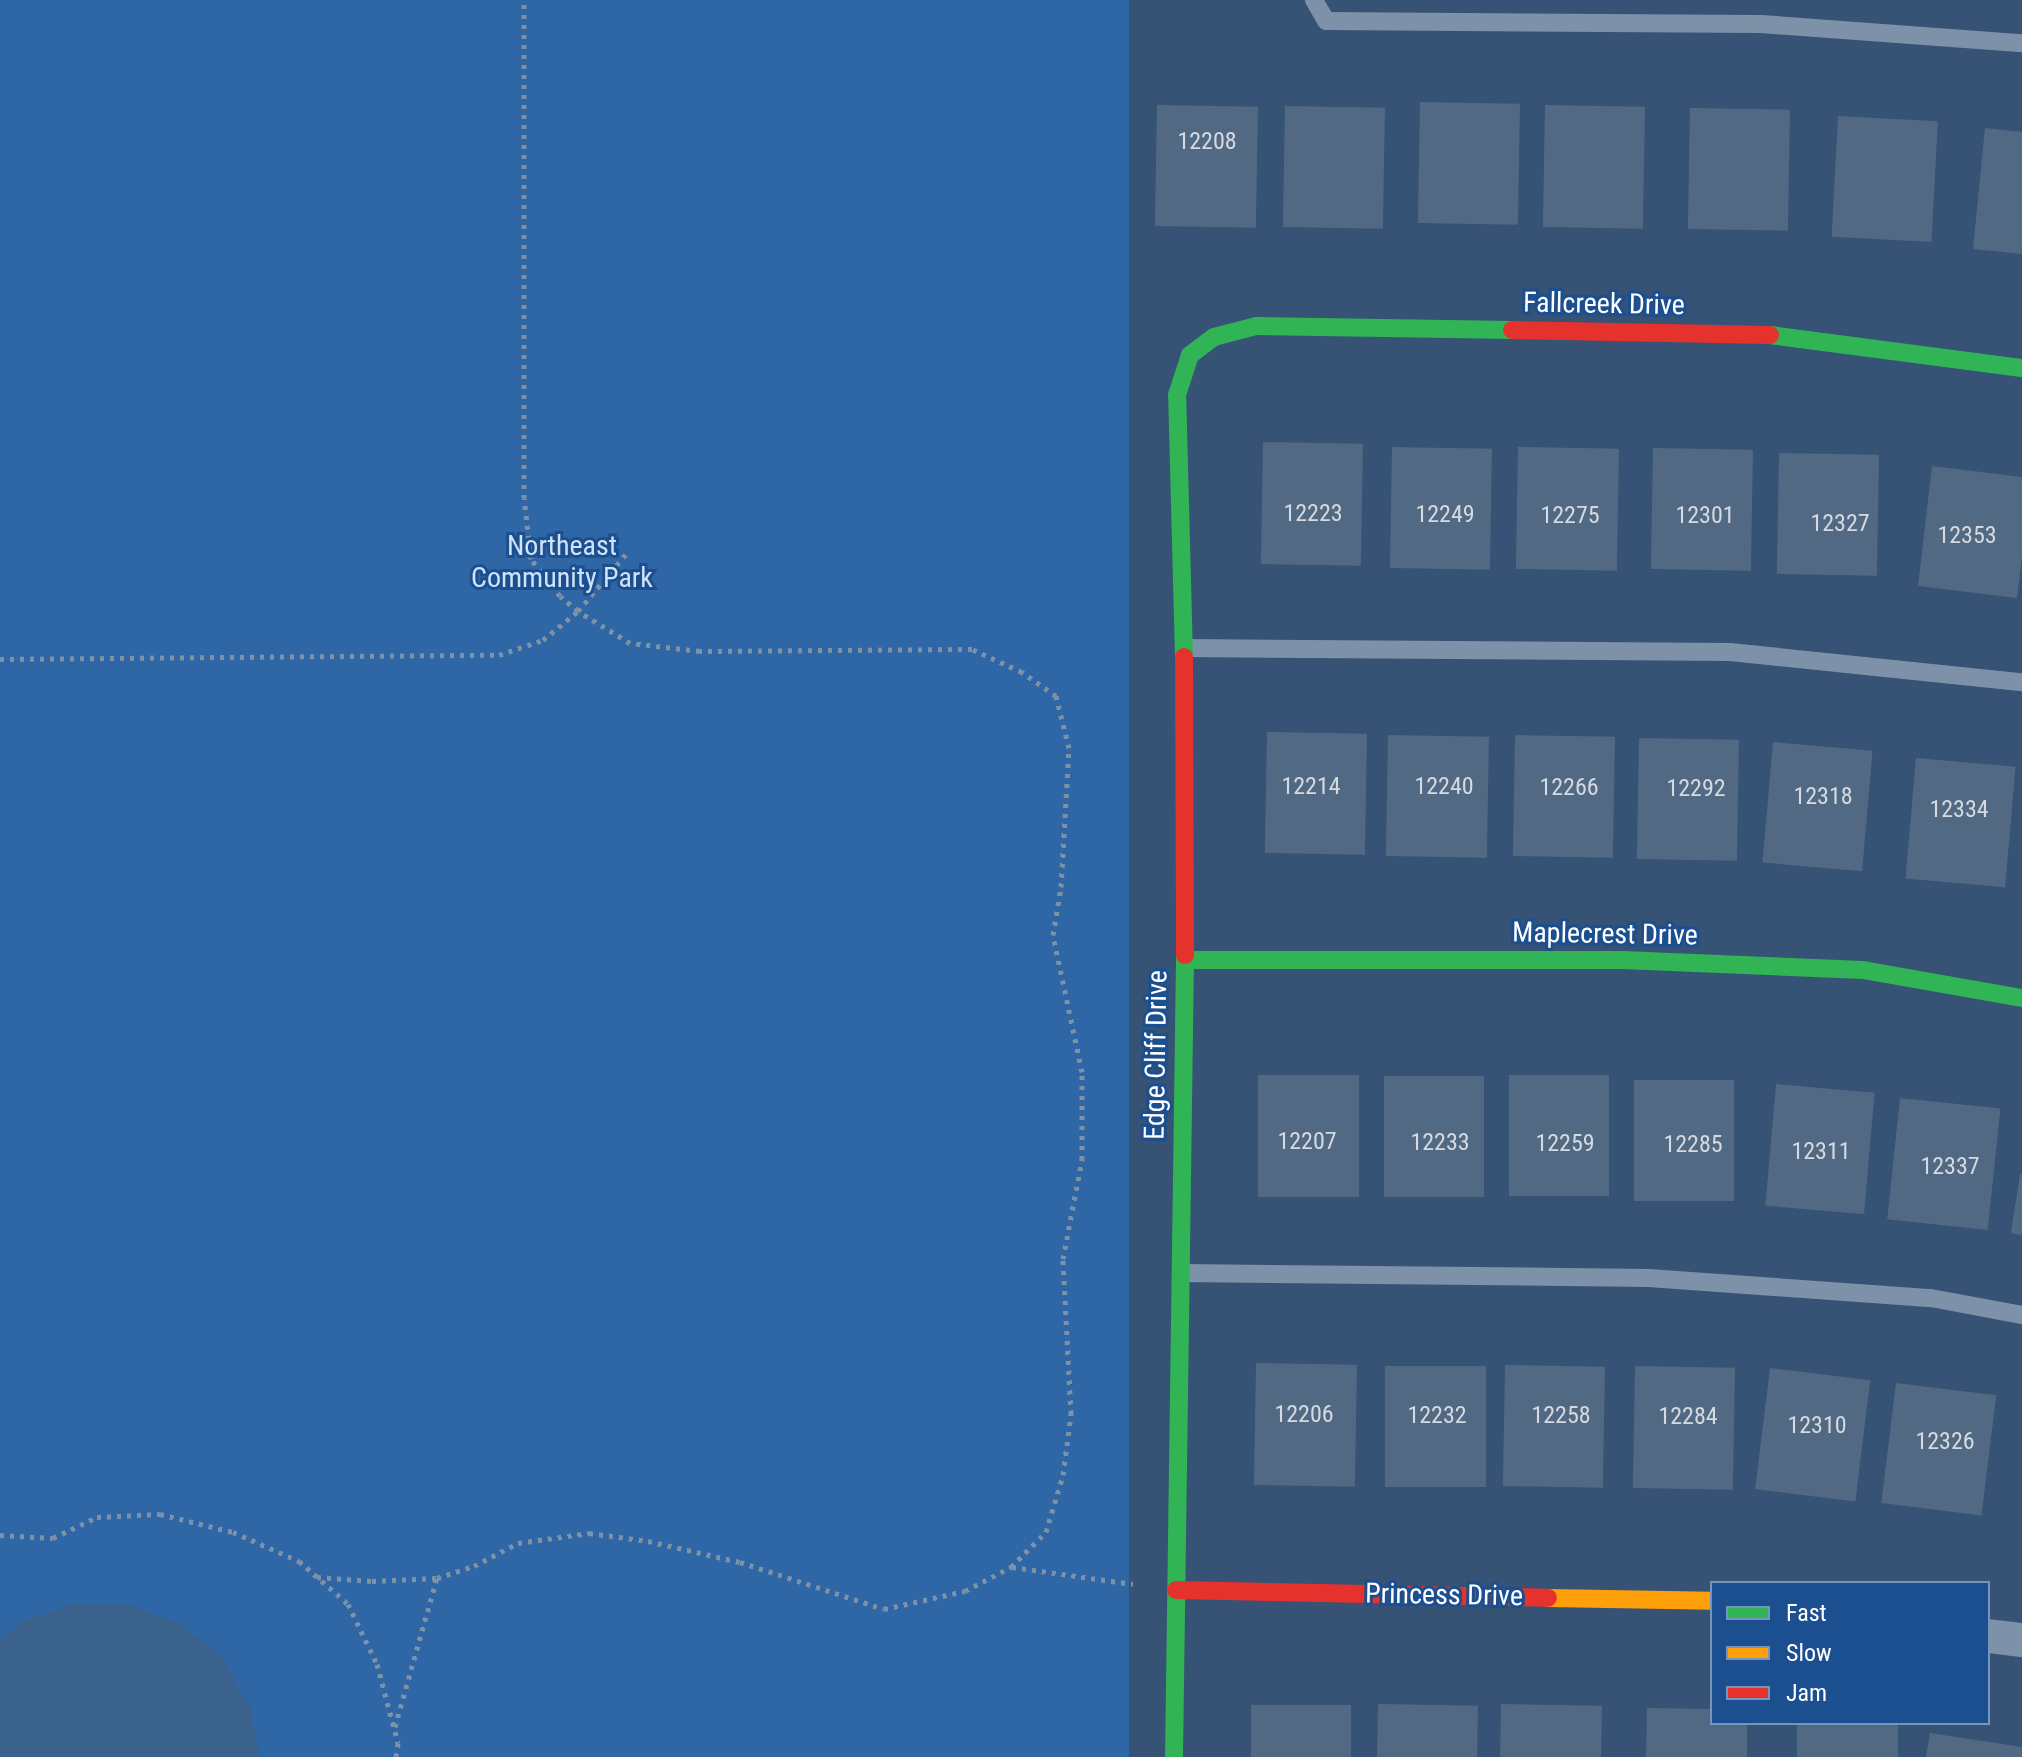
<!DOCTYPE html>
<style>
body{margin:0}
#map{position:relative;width:2022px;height:1757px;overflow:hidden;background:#365274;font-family:"Roboto Condensed",sans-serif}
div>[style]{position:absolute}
.green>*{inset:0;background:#2f66a5;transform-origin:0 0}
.water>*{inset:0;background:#3b618d}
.building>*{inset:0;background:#526984;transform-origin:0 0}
.path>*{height:5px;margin-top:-2.5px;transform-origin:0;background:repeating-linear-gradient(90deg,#7d92a8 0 4px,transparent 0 10px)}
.lane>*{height:18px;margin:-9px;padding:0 9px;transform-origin:9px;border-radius:9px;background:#7d92a8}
.street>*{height:34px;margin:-17px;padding:0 17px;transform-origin:17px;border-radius:17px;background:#7d92a8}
.fast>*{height:18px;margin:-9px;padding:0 9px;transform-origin:9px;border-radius:9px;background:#30b455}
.slow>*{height:18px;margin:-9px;padding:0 9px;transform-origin:9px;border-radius:9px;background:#ff9f0a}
.jam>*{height:18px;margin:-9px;padding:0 9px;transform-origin:9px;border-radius:9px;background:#e5322d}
span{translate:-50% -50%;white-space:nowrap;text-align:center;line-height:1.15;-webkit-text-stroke:6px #1b4f8f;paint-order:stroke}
.number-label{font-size:24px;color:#d4dae0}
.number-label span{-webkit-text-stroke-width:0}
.street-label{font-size:28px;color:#fff}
.park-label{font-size:28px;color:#cfe3fa}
.legend{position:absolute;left:1710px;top:1581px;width:280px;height:144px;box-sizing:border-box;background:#1b4f8f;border:2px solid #7695bc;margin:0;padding:10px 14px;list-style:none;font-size:24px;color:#fff}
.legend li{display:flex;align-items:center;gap:16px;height:40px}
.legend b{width:40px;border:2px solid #7695bc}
</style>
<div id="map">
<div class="green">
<div style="left:0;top:0;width:1129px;height:1757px"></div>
</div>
<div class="water">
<div style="clip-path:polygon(74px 1604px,129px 1605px,181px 1624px,223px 1659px,250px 1707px,259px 1757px,0 1757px,0 1639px,21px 1622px)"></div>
</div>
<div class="building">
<div style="left:1420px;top:102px;width:100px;height:121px;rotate:1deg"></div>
<div style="left:1157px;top:105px;width:101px;height:121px;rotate:1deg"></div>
<div style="left:1545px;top:105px;width:100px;height:122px;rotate:1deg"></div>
<div style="left:1285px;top:106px;width:100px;height:121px;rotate:1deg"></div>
<div style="left:1690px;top:108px;width:100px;height:121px;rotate:1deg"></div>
<div style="left:1838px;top:116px;width:100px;height:121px;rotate:3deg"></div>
<div style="clip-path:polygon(1985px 128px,2022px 132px,2022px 254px,1973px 249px)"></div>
<div style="left:1263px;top:442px;width:100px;height:122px;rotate:1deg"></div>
<div style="left:1392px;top:447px;width:100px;height:121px;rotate:1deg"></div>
<div style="left:1518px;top:447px;width:101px;height:122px;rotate:1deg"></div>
<div style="left:1653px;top:448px;width:100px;height:121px;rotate:1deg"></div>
<div style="left:1779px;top:453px;width:100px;height:121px;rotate:1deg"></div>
<div style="clip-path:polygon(1932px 466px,2022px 477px,2022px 557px,2017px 598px,1918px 586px)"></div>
<div style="left:1267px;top:732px;width:100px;height:121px;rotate:1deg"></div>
<div style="left:1388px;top:735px;width:101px;height:121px;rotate:1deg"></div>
<div style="left:1515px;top:735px;width:100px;height:121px;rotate:1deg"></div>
<div style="left:1639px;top:738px;width:100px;height:121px;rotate:1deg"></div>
<div style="left:1773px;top:742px;width:100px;height:121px;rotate:5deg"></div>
<div style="left:1916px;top:758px;width:100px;height:121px;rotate:5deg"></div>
<div style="left:1258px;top:1075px;width:101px;height:122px"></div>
<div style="left:1509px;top:1075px;width:100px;height:121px"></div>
<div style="left:1384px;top:1076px;width:100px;height:121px"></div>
<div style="left:1634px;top:1080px;width:100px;height:121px"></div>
<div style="left:1776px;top:1084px;width:99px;height:122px;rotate:5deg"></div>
<div style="left:1900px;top:1098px;width:101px;height:122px;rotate:6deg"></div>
<div style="clip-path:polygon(2020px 1174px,2022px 1174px,2022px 1235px,2011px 1233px)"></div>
<div style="left:1256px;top:1363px;width:101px;height:122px;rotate:1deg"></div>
<div style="left:1505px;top:1365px;width:100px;height:121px;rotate:1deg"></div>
<div style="left:1385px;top:1366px;width:101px;height:121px"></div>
<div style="left:1635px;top:1366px;width:100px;height:122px;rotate:1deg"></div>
<div style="left:1770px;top:1368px;width:101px;height:122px;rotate:7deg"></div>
<div style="left:1896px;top:1383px;width:101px;height:121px;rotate:7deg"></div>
<div style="left:1378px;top:1704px;width:100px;height:53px;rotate:1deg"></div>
<div style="left:1501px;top:1704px;width:101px;height:53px;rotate:1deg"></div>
<div style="left:1251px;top:1705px;width:100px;height:52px"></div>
<div style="clip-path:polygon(1647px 1708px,1712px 1709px,1712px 1723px,1747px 1723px,1747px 1757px,1646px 1757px)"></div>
<div style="left:1797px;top:1723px;width:101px;height:34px"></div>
<div style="clip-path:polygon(1930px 1733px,2022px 1747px,2022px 1757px,1926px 1757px)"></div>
</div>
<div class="path">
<div style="left:0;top:659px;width:499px;rotate:-0.5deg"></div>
<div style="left:499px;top:655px;width:46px;rotate:-18.8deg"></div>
<div style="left:543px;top:640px;width:45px;rotate:-39.6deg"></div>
<div style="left:578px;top:611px;width:76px;rotate:-49.8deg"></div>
<div style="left:0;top:1535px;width:53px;rotate:3.2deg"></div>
<div style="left:53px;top:1538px;width:49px;rotate:-25.5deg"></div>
<div style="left:97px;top:1517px;width:63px;rotate:-2.7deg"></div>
<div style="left:160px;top:1514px;width:75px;rotate:13.9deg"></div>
<div style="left:233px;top:1532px;width:72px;rotate:23.7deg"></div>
<div style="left:299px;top:1561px;width:65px;rotate:41.3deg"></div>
<div style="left:348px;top:1604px;width:67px;rotate:64.2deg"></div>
<div style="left:377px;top:1664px;width:82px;rotate:75.1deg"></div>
<div style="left:398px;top:1743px;width:14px;rotate:98deg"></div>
<div style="left:1012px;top:1567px;width:122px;rotate:8deg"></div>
<div style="left:317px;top:1577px;width:55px;rotate:4.2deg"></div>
<div style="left:372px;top:1581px;width:65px;rotate:-2.6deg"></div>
<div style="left:437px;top:1578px;width:39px;rotate:-18deg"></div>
<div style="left:474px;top:1566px;width:50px;rotate:-27.6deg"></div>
<div style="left:518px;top:1543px;width:72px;rotate:-8deg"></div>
<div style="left:589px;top:1533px;width:60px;rotate:7.7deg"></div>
<div style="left:648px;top:1541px;width:94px;rotate:12.9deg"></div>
<div style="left:740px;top:1562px;width:151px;rotate:18.1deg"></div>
<div style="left:884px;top:1609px;width:83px;rotate:-12.5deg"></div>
<div style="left:965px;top:1591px;width:52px;rotate:-27.6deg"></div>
<div style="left:1011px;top:1567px;width:49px;rotate:-45deg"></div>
<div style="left:1046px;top:1532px;width:59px;rotate:-73.4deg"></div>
<div style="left:1063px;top:1475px;width:62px;rotate:-82.5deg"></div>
<div style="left:1071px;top:1414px;width:155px;rotate:-93deg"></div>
<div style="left:1063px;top:1259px;width:102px;rotate:-79.2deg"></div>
<div style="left:1082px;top:1159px;width:87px;rotate:-90deg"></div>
<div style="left:1082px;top:1072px;width:140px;rotate:-102deg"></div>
<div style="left:1053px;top:935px;width:49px;rotate:-80.5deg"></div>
<div style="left:1061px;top:887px;width:139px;rotate:-86.7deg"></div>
<div style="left:1069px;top:748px;width:54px;rotate:-104deg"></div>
<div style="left:1056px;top:696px;width:42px;rotate:-144.8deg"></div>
<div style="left:1022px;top:672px;width:55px;rotate:-155.3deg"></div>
<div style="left:972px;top:649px;width:272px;rotate:179.6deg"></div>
<div style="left:700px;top:651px;width:70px;rotate:-173.5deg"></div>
<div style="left:630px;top:643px;width:61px;rotate:-148.4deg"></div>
<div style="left:578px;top:611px;width:23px;rotate:-140deg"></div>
<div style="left:560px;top:596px;width:47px;rotate:-128.1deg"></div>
<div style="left:531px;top:559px;width:61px;rotate:-96.5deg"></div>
<div style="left:524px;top:498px;width:498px;rotate:-90deg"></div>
<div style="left:395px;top:1727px;width:155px;rotate:-74.3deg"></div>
</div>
<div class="lane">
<div style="left:1314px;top:0;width:24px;rotate:60deg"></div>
<div style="left:1326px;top:21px;width:435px;rotate:0.4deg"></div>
<div style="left:1761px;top:24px;width:262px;rotate:4.2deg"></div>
<div style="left:1184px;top:648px;width:546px;rotate:0.42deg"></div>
<div style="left:1730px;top:652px;width:294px;rotate:5.9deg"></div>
<div style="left:1181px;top:1273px;width:468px;rotate:0.6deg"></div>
<div style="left:1649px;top:1278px;width:283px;rotate:4.1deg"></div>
<div style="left:1931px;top:1298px;width:93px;rotate:10.6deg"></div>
</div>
<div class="street">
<div style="left:1988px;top:1636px;width:34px;rotate:7deg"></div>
</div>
<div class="fast">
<div style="left:1770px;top:335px;width:254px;rotate:7.5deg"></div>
<div style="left:1184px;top:657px;width:262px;rotate:-91.5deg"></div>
<div style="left:1177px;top:395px;width:42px;rotate:-72deg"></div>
<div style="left:1190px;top:355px;width:30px;rotate:-37deg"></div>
<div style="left:1214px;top:337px;width:43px;rotate:-14.7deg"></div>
<div style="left:1256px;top:326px;width:256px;rotate:0.9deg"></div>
<div style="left:1185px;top:960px;width:438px"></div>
<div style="left:1623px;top:960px;width:240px;rotate:2.4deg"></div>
<div style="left:1863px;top:970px;width:161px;rotate:10deg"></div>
<div style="left:1174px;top:1757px;width:802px;rotate:-89.21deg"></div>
</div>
<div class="slow">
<div style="left:1548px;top:1598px;width:164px;rotate:1deg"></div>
</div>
<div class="jam">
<div style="left:1512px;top:330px;width:258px;rotate:1.1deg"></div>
<div style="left:1184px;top:657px;width:298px;rotate:89.8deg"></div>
<div style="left:1176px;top:1590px;width:372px;rotate:1.2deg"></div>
</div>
<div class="number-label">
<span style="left:1207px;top:142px">12208</span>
<span style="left:1313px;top:514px">12223</span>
<span style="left:1445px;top:515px">12249</span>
<span style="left:1570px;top:516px">12275</span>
<span style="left:1705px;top:516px">12301</span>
<span style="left:1840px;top:524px">12327</span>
<span style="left:1967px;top:536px">12353</span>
<span style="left:1311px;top:787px">12214</span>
<span style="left:1444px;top:787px">12240</span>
<span style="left:1569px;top:788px">12266</span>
<span style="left:1696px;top:789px">12292</span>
<span style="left:1823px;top:797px">12318</span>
<span style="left:1959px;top:810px">12334</span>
<span style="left:1307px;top:1142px">12207</span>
<span style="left:1440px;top:1143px">12233</span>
<span style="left:1565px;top:1144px">12259</span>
<span style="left:1693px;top:1145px">12285</span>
<span style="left:1821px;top:1152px">12311</span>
<span style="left:1950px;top:1167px">12337</span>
<span style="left:1304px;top:1415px">12206</span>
<span style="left:1437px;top:1416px">12232</span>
<span style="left:1561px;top:1416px">12258</span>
<span style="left:1688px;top:1417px">12284</span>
<span style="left:1817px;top:1426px">12310</span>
<span style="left:1945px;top:1442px">12326</span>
</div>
<div class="street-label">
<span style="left:1604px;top:304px;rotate:1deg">Fallcreek Drive</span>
<span style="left:1605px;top:934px;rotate:1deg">Maplecrest Drive</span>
<span style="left:1156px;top:1055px;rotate:-89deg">Edge Cliff Drive</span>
<span style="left:1444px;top:1595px;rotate:1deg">Princess Drive</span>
</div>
<div class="park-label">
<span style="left:562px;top:562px">Northeast<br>Community Park</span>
</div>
<ul class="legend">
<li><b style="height:10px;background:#30b455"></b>Fast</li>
<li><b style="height:10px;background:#ff9f0a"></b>Slow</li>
<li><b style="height:10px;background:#e5322d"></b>Jam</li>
</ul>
</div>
